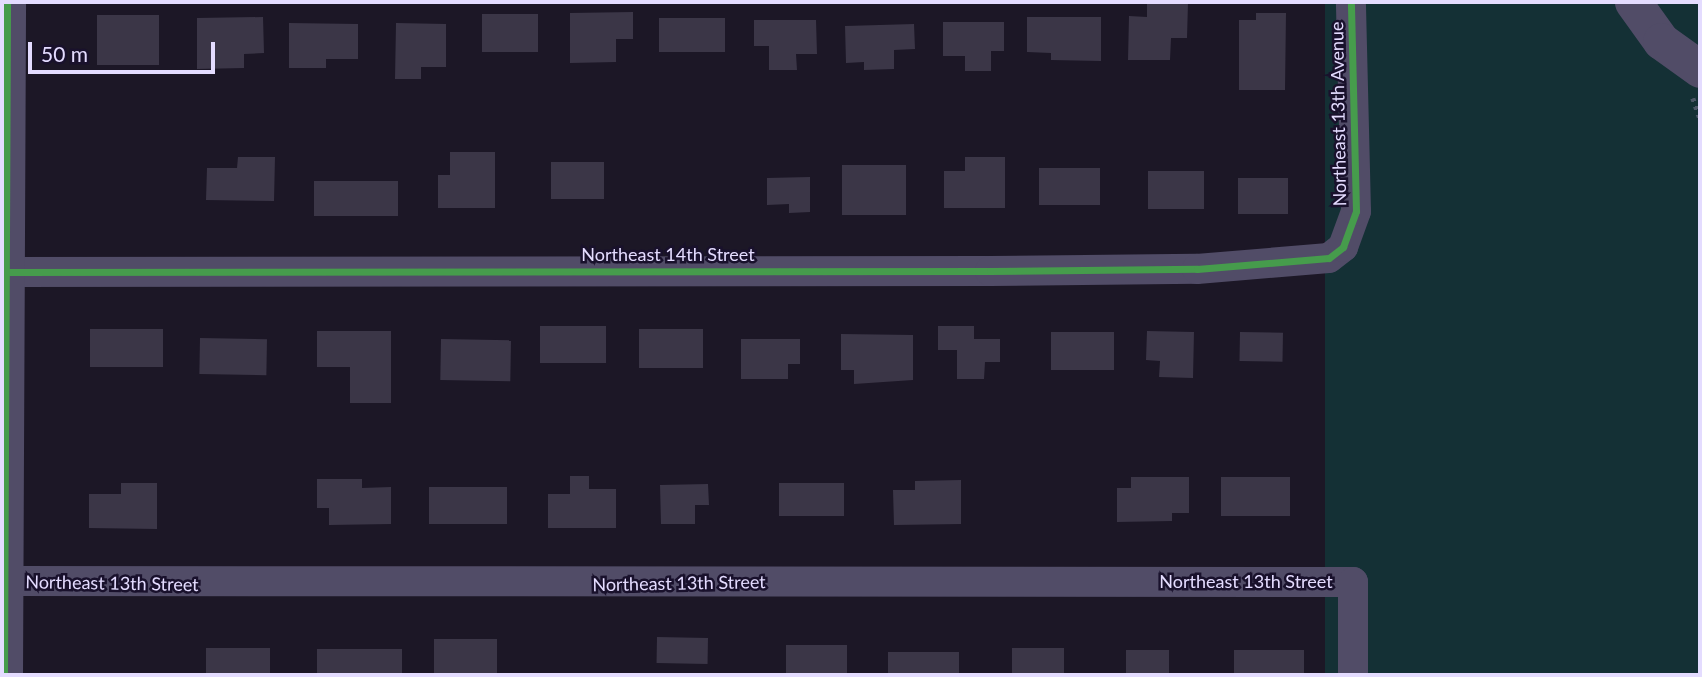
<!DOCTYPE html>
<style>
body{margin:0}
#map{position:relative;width:1702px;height:677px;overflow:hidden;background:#1c1726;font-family:Lato,sans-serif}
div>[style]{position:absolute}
.green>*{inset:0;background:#143035;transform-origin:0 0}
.building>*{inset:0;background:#3b3647;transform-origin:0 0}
.path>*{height:4.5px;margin-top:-2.25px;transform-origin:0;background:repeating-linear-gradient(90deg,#4c5767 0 3.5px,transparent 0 8.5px)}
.minor>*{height:30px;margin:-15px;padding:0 15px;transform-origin:15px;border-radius:15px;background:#514c67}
.tertiary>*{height:37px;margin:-18.5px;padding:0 18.5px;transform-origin:18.5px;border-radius:18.5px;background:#514c67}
.cycleway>*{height:7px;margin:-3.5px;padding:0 3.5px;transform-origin:3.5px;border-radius:3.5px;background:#469c4c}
span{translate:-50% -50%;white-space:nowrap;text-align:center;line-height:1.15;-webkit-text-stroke:5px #19112c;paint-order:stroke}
.street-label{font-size:18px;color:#e4dcff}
.frame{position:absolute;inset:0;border:4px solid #e4dcff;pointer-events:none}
.scale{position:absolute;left:28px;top:42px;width:187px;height:32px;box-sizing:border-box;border:4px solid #e4dcff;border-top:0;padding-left:9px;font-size:21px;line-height:24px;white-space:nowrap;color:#e4dcff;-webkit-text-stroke:5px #19112c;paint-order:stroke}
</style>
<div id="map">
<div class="green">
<div style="left:1325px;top:2px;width:375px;height:673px"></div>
</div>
<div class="building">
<div style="clip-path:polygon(1147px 2px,1188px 3px,1187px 38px,1171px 38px,1170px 60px,1128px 60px,1129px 16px,1147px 17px)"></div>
<div style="clip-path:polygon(633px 12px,633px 39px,616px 39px,616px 62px,570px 63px,570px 13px)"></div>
<div style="clip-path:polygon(1256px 13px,1286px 13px,1285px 90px,1239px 90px,1239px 20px,1256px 20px)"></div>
<div style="left:482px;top:14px;width:56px;height:38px"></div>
<div style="left:97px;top:15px;width:62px;height:50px"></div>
<div style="clip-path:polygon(263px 17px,264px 53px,244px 54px,244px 68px,197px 69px,197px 18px)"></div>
<div style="clip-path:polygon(1027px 17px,1101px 17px,1101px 61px,1051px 60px,1051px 53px,1027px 52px)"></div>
<div style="left:725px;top:18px;width:34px;height:66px;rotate:90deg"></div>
<div style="clip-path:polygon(754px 20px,816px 20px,817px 54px,796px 54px,797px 70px,769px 70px,769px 46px,754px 46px)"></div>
<div style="clip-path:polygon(943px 22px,1004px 22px,1004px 51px,991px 51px,991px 71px,965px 71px,965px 56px,943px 56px)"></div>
<div style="clip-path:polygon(289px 23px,358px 24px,358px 59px,326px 59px,326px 68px,289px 68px)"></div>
<div style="clip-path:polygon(396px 23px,446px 24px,446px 67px,421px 67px,421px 79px,395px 79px)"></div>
<div style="clip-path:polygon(914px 24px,915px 49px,894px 50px,894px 69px,864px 70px,864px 62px,846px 63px,845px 26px)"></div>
<div style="clip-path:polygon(450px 152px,495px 152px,495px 208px,438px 208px,438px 175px,450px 175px)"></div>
<div style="clip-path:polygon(238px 157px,275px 157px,274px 201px,206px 200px,207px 168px,237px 168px)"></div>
<div style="clip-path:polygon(965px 157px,1005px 157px,1005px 208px,944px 208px,944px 171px,965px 171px)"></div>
<div style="left:604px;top:162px;width:37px;height:53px;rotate:90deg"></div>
<div style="left:842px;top:165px;width:64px;height:50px"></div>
<div style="left:1039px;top:168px;width:61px;height:37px"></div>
<div style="left:1204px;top:171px;width:38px;height:56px;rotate:90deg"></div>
<div style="clip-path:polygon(810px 177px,810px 212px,789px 213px,789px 204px,767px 205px,767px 178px)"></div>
<div style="left:1238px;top:178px;width:50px;height:36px"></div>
<div style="left:314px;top:181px;width:84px;height:35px"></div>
<div style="left:540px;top:326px;width:66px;height:37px"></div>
<div style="clip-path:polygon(938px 326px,974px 326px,974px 339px,1000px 339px,1000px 362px,985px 362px,984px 379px,957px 379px,957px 350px,938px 350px)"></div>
<div style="left:163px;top:329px;width:38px;height:73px;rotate:90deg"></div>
<div style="left:639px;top:329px;width:64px;height:39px"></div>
<div style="clip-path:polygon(317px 331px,391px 331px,391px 403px,350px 403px,350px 367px,317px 367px)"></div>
<div style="clip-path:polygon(1147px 331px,1194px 332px,1193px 378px,1159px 377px,1160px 361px,1146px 360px)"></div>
<div style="left:1051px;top:332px;width:63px;height:38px"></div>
<div style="left:1240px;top:332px;width:43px;height:29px;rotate:1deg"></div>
<div style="clip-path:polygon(841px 334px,913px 335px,913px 380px,854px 384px,854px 370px,841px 370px)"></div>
<div style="left:200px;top:338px;width:67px;height:36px;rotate:1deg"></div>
<div style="left:441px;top:339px;width:70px;height:41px;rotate:1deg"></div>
<div style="clip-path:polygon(741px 339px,800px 339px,800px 364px,788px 364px,788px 379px,741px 379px)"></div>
<div style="clip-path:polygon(570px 476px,589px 476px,589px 489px,616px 489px,616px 528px,548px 528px,548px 494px,570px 494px)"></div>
<div style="clip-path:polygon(1131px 477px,1189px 477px,1189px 513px,1172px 513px,1172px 521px,1117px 522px,1117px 488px,1131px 488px)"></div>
<div style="left:1221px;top:477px;width:69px;height:39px"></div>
<div style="clip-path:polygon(317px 479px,362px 479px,362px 488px,391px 487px,391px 524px,329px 525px,329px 508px,317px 508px)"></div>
<div style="clip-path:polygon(961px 480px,961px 524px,894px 525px,893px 490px,915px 490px,915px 481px)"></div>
<div style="clip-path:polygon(121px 483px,157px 483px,157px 529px,89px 528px,89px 494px,121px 494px)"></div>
<div style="left:779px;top:483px;width:65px;height:33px"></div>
<div style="clip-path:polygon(708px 484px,709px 505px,695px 505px,695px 524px,661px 524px,660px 485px)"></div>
<div style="left:507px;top:487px;width:37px;height:78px;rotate:90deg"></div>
<div style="left:657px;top:637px;width:51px;height:26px;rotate:1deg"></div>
<div style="left:497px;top:639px;width:36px;height:63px;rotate:90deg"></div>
<div style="left:786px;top:645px;width:61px;height:30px"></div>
<div style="left:206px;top:648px;width:64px;height:27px"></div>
<div style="left:1012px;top:648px;width:52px;height:27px"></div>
<div style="left:317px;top:649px;width:85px;height:26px"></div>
<div style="left:1169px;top:650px;width:25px;height:43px;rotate:90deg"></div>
<div style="left:1304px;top:650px;width:25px;height:70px;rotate:90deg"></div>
<div style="left:959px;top:652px;width:23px;height:71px;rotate:90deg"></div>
</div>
<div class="path">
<div style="left:1693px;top:98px;width:21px;rotate:71deg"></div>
</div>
<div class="minor">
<div style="left:6px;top:272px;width:984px;rotate:-0.06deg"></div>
<div style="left:990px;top:271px;width:207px;rotate:-0.6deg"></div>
<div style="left:1197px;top:269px;width:132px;rotate:-4.8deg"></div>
<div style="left:1329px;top:258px;width:18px;rotate:-38deg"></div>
<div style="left:1343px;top:247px;width:38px;rotate:-70deg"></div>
<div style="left:1356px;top:211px;width:209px;rotate:-91.4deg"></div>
<div style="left:5px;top:581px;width:1348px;rotate:0.04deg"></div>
<div style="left:1353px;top:582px;width:93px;rotate:90deg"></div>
</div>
<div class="tertiary">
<div style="left:1633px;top:2px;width:48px;rotate:54.3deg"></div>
<div style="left:1661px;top:41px;width:48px;rotate:35.7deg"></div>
<div style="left:4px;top:675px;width:673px;rotate:-89.74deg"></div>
</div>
<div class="cycleway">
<div style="left:6px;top:272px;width:984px;rotate:-0.06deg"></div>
<div style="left:990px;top:271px;width:207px;rotate:-0.6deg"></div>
<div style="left:1197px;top:269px;width:132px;rotate:-4.8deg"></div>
<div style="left:1329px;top:258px;width:18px;rotate:-38deg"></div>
<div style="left:1343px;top:247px;width:38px;rotate:-70deg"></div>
<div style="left:1356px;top:211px;width:209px;rotate:-91.4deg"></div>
<div style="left:4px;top:675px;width:673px;rotate:-89.74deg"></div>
</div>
<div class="street-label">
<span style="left:1338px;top:114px;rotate:-91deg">Northeast 13th Avenue</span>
<span style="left:668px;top:254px">Northeast 14th Street</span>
<span style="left:1246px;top:581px">Northeast 13th Street</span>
<span style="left:112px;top:583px;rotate:1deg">Northeast 13th Street</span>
<span style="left:679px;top:583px;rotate:-1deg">Northeast 13th Street</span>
</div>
<div class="frame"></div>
<div class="scale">50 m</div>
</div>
